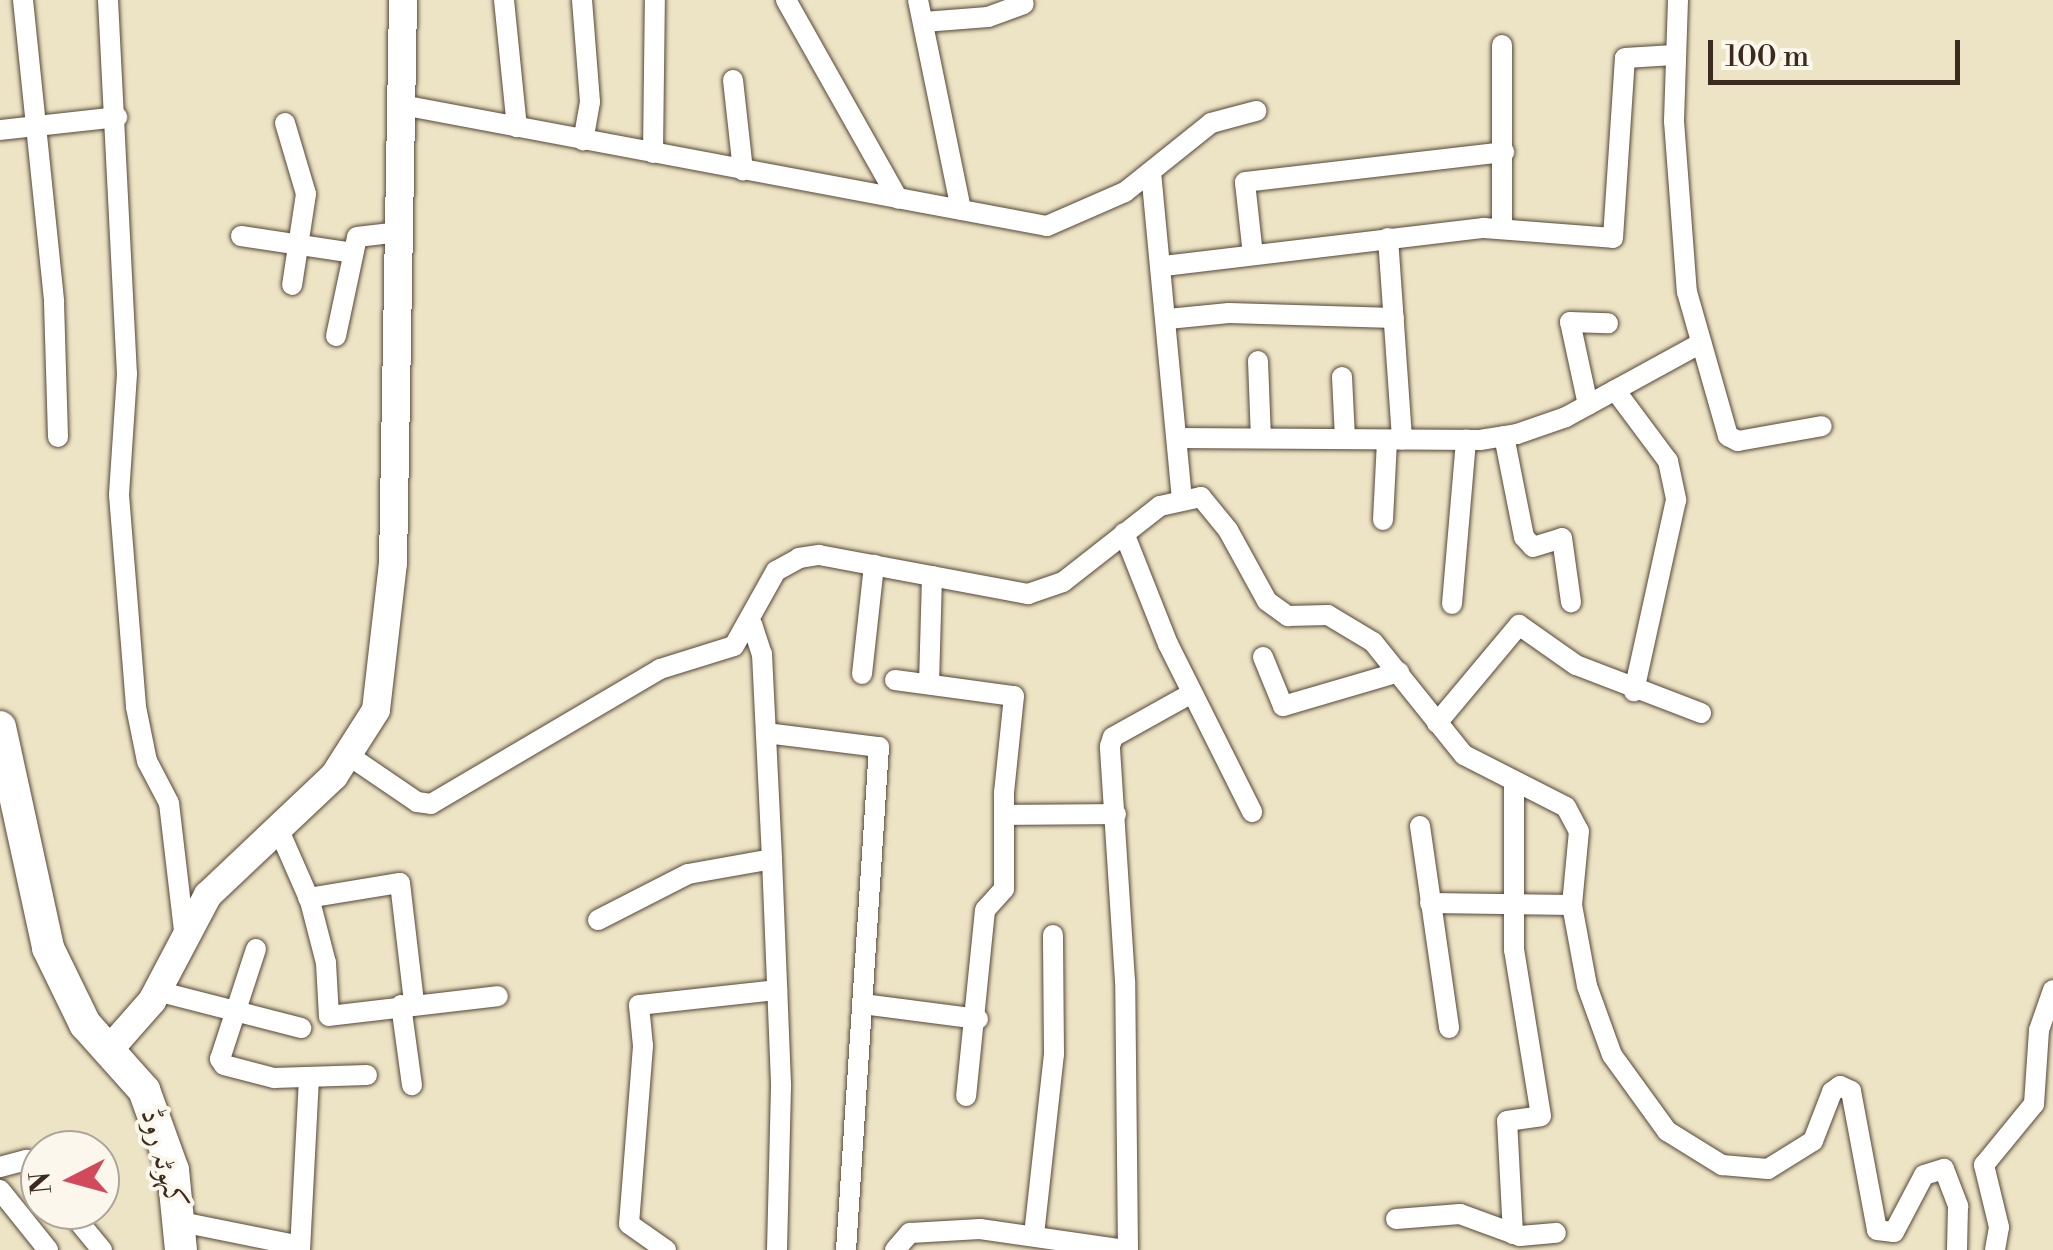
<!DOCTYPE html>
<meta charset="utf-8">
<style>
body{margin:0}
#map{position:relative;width:2053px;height:1250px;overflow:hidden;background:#ede4c5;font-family:"Libre Bodoni",Amiri,serif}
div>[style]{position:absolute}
.roads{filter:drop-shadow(0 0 2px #564637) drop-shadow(0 0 2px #564637)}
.minor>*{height:20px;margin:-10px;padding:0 10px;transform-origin:10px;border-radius:10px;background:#fff}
.secondary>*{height:28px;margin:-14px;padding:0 14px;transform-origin:14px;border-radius:14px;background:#fff}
.primary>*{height:32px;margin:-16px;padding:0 16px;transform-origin:16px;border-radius:16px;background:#fff}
span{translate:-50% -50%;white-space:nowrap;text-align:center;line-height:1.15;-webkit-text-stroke:8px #fbf7ec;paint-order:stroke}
.street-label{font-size:30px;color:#3b2a1e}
.north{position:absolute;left:20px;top:1130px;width:100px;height:100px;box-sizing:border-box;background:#fbf7ec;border:2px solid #aea59a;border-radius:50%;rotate:264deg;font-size:28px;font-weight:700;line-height:40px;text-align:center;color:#3b2a1e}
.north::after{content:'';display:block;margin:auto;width:35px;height:45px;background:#d1495b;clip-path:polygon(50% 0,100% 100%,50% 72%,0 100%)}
.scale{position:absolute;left:1708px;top:40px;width:252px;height:45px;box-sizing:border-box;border:5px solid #3b2a1e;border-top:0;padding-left:12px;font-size:30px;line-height:35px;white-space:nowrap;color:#3b2a1e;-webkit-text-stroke:8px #fbf7ec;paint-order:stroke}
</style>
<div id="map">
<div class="roads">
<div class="minor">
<div style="left:23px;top:0;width:304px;rotate:84.1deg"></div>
<div style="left:54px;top:302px;width:135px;rotate:88.3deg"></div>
<div style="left:108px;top:0;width:374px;rotate:87.1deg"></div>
<div style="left:127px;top:374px;width:121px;rotate:93.8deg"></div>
<div style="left:119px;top:495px;width:213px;rotate:85.4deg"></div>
<div style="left:136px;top:707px;width:55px;rotate:78.5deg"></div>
<div style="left:147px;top:761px;width:47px;rotate:62.4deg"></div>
<div style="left:169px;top:803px;width:128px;rotate:83.3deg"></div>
<div style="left:504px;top:0;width:128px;rotate:84.2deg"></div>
<div style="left:582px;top:0;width:102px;rotate:85.5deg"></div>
<div style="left:590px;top:102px;width:39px;rotate:100deg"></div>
<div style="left:786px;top:0;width:228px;rotate:60.6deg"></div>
<div style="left:918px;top:0;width:214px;rotate:78.4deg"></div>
<div style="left:1678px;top:0;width:121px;rotate:91.9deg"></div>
<div style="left:1674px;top:121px;width:171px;rotate:85.7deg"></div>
<div style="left:1687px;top:292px;width:150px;rotate:74.1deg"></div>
<div style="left:1728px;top:436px;width:11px;rotate:27deg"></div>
<div style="left:1738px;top:441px;width:85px;rotate:-10.1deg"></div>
<div style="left:924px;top:22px;width:64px;rotate:-4.5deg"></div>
<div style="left:988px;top:17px;width:38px;rotate:-20deg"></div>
<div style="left:1502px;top:45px;width:183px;rotate:90deg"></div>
<div style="left:733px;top:80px;width:91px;rotate:83.7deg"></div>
<div style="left:402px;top:105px;width:656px;rotate:10.63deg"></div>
<div style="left:1047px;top:226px;width:85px;rotate:-23.6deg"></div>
<div style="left:1125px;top:192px;width:110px;rotate:-38.7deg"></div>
<div style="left:1211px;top:123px;width:47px;rotate:-14.9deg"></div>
<div style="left:285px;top:123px;width:74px;rotate:73.5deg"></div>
<div style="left:306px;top:194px;width:92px;rotate:98.7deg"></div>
<div style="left:0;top:130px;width:118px;rotate:-6.3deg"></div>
<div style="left:653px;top:153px;width:153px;rotate:-89.3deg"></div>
<div style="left:1151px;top:172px;width:326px;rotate:84.6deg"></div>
<div style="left:241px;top:236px;width:113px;rotate:8.6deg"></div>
<div style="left:1388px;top:238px;width:202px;rotate:86deg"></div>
<div style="left:1253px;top:255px;width:73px;rotate:-96.3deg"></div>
<div style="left:1245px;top:182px;width:261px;rotate:-6.6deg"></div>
<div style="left:1164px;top:266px;width:322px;rotate:-6.8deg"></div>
<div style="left:1484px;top:228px;width:129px;rotate:4.4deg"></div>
<div style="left:1613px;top:238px;width:180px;rotate:-86.2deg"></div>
<div style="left:1625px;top:58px;width:49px;rotate:-3.5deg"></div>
<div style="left:1168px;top:319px;width:61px;rotate:-5.6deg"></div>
<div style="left:1229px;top:313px;width:165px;rotate:1.7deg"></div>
<div style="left:336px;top:336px;width:101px;rotate:-78deg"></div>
<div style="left:357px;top:237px;width:43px;rotate:-6.6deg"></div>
<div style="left:1258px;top:361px;width:77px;rotate:87.8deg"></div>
<div style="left:1342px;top:377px;width:62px;rotate:87.2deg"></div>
<div style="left:1615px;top:390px;width:89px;rotate:53.3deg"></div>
<div style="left:1668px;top:461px;width:40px;rotate:78deg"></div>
<div style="left:1676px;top:500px;width:196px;rotate:102.4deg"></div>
<div style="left:1588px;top:405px;width:85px;rotate:-102.2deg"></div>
<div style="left:1570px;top:322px;width:38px;rotate:2deg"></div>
<div style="left:1504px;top:436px;width:103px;rotate:78.8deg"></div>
<div style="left:1524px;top:537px;width:13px;rotate:48deg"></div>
<div style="left:1533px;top:547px;width:30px;rotate:-17deg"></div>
<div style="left:1562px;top:538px;width:65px;rotate:82deg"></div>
<div style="left:1177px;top:438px;width:303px;rotate:0.4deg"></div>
<div style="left:1480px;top:440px;width:37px;rotate:-9deg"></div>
<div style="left:1517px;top:434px;width:52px;rotate:-19.1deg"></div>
<div style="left:1566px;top:417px;width:154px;rotate:-28.7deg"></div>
<div style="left:1383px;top:520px;width:80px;rotate:-87.1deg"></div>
<div style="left:1124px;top:533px;width:119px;rotate:68.4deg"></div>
<div style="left:1168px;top:644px;width:188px;rotate:63.4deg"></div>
<div style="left:1452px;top:604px;width:165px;rotate:-85.1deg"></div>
<div style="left:752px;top:624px;width:32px;rotate:72deg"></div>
<div style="left:762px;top:654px;width:205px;rotate:87.2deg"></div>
<div style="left:772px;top:859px;width:228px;rotate:87.7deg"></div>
<div style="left:781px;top:1087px;width:163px;rotate:91.4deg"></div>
<div style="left:1263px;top:657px;width:53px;rotate:67.8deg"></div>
<div style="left:1283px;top:706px;width:121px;rotate:-16.3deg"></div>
<div style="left:862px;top:674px;width:110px;rotate:-83.7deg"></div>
<div style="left:895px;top:680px;width:120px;rotate:7.7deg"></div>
<div style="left:1014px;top:696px;width:97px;rotate:95.9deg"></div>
<div style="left:1004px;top:792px;width:97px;rotate:90deg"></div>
<div style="left:1004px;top:889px;width:28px;rotate:132deg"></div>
<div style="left:985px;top:910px;width:187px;rotate:95.8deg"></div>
<div style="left:929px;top:684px;width:108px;rotate:-88.4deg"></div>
<div style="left:1437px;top:723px;width:128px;rotate:-50.1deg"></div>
<div style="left:1519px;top:625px;width:70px;rotate:35.1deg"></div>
<div style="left:1576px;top:665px;width:134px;rotate:21deg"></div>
<div style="left:766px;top:733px;width:114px;rotate:7.1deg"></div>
<div style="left:879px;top:747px;width:504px;rotate:93.75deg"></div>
<div style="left:351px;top:757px;width:80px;rotate:34.3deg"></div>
<div style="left:417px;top:802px;width:14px;rotate:8deg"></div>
<div style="left:431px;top:804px;width:266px;rotate:-30.5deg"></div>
<div style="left:660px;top:669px;width:77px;rotate:-17.3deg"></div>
<div style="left:734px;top:646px;width:86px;rotate:-60.8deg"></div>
<div style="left:776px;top:571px;width:26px;rotate:-29deg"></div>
<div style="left:799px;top:558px;width:20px;rotate:-9deg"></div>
<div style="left:819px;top:555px;width:213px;rotate:10.6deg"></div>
<div style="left:1028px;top:594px;width:37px;rotate:-19deg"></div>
<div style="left:1063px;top:582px;width:123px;rotate:-38.1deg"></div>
<div style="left:1160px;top:506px;width:42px;rotate:-12.4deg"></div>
<div style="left:1201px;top:497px;width:43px;rotate:50.7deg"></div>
<div style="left:1228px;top:530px;width:81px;rotate:61.2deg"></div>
<div style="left:1267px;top:601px;width:26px;rotate:36deg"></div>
<div style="left:1288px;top:616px;width:40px;rotate:-1.4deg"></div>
<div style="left:1328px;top:615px;width:52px;rotate:31deg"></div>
<div style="left:1373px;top:642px;width:145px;rotate:51.2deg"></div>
<div style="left:1464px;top:755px;width:114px;rotate:27deg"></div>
<div style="left:1566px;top:807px;width:27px;rotate:62deg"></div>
<div style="left:1579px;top:831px;width:74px;rotate:95.4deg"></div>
<div style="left:1572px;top:905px;width:82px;rotate:79.5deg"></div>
<div style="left:1587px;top:986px;width:73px;rotate:70.1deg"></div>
<div style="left:1612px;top:1055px;width:94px;rotate:54.1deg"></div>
<div style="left:1667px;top:1131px;width:65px;rotate:31.7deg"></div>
<div style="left:1722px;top:1165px;width:46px;rotate:5deg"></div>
<div style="left:1768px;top:1169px;width:53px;rotate:-31.9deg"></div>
<div style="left:1813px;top:1141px;width:53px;rotate:-68.8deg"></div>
<div style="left:1832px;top:1092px;width:10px;rotate:-37deg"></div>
<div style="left:1840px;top:1086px;width:12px;rotate:24deg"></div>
<div style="left:1851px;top:1091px;width:141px;rotate:79.4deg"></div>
<div style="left:1877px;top:1230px;width:17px;rotate:7deg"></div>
<div style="left:1894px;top:1232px;width:64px;rotate:-62.2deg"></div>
<div style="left:1924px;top:1175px;width:21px;rotate:-17deg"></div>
<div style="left:1944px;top:1169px;width:40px;rotate:69deg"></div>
<div style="left:1958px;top:1206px;width:44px;rotate:91.3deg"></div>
<div style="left:1004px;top:815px;width:112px;rotate:-0.5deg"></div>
<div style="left:1420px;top:826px;width:204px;rotate:81.8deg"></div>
<div style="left:278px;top:828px;width:80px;rotate:66.3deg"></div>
<div style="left:310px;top:901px;width:64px;rotate:75.5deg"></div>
<div style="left:326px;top:963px;width:53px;rotate:86.8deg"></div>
<div style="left:329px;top:1016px;width:170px;rotate:-6.7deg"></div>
<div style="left:308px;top:898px;width:93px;rotate:-9.3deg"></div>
<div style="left:400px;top:883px;width:121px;rotate:83.3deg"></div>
<div style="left:1430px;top:903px;width:142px;rotate:0.8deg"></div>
<div style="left:598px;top:920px;width:101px;rotate:-27.1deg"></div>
<div style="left:688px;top:874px;width:85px;rotate:-10.1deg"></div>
<div style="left:256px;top:949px;width:116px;rotate:108.1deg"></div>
<div style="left:220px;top:1059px;width:7px;rotate:56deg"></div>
<div style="left:224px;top:1065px;width:52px;rotate:14.6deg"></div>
<div style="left:274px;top:1078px;width:93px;rotate:-1.8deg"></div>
<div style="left:157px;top:991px;width:149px;rotate:14.4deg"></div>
<div style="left:863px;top:1004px;width:116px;rotate:7.4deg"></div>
<div style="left:401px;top:1005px;width:81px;rotate:82.2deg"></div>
<div style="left:0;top:1167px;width:28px;rotate:-15deg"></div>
<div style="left:27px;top:1160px;width:20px;rotate:49deg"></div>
<div style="left:0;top:1190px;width:77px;rotate:51.3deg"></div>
<div style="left:69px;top:1210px;width:52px;rotate:50.5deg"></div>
<div style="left:1396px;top:1219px;width:64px;rotate:-4.5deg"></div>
<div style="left:1460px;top:1214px;width:64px;rotate:20.1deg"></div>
<div style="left:1520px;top:1236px;width:36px;rotate:-5deg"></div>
<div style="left:181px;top:1222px;width:121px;rotate:11.4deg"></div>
<div style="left:1513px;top:1234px;width:113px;rotate:-93deg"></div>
<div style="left:1507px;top:1121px;width:34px;rotate:-8deg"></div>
<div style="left:1541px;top:1116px;width:168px;rotate:-99.2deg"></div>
<div style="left:1514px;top:950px;width:168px;rotate:-90deg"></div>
<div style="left:1034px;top:1235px;width:182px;rotate:-83.7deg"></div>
<div style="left:1054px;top:1054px;width:119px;rotate:-90.5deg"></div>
<div style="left:300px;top:1250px;width:171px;rotate:-87deg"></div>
<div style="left:666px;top:1250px;width:45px;rotate:-144.9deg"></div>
<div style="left:629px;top:1224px;width:179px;rotate:-85.5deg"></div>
<div style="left:643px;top:1046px;width:41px;rotate:-95.6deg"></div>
<div style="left:639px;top:1005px;width:139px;rotate:-6.2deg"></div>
<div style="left:895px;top:1250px;width:23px;rotate:-49deg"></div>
<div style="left:910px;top:1233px;width:70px;rotate:-3.3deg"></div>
<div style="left:980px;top:1229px;width:148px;rotate:8.2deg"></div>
<div style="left:1128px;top:1250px;width:269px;rotate:-90.6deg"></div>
<div style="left:1125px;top:981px;width:235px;rotate:-93.7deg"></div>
<div style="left:1110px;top:746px;width:9px;rotate:-72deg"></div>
<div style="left:1113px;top:737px;width:90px;rotate:-29.1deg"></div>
<div style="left:1995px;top:1250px;width:23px;rotate:-80deg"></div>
<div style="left:1999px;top:1227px;width:64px;rotate:-103.6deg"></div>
<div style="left:1984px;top:1165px;width:79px;rotate:-50.7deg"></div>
<div style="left:2034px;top:1104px;width:74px;rotate:-86.1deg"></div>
<div style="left:2039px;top:1030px;width:42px;rotate:-70.7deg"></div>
</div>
<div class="secondary">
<div style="left:108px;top:1051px;width:67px;rotate:-48.7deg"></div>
<div style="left:152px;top:1001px;width:120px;rotate:-62.2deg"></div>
<div style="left:208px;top:895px;width:173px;rotate:-43.4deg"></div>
<div style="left:334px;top:776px;width:78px;rotate:-57.5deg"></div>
<div style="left:376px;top:710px;width:148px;rotate:-83.4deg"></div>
<div style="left:393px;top:563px;width:563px;rotate:-88.98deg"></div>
</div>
<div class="primary">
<div style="left:0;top:727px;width:226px;rotate:77.7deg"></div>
<div style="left:48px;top:948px;width:85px;rotate:64deg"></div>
<div style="left:85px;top:1024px;width:89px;rotate:48.2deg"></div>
<div style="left:144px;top:1090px;width:85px;rotate:70.1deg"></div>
<div style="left:173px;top:1170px;width:80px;rotate:84.3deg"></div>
</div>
</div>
<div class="street-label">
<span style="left:163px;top:1159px;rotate:75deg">کہوٹہ روڈ</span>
</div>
<div class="north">N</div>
<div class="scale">100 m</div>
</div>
